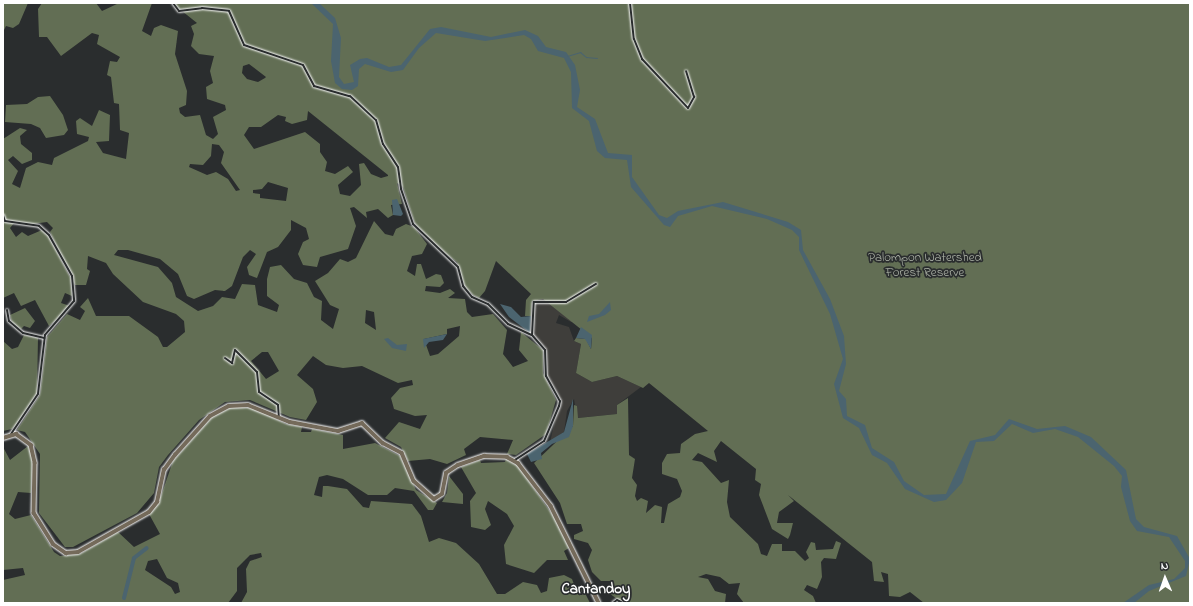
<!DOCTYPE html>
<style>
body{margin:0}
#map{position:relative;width:1193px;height:606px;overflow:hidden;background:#2a2d2e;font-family:"Indie Flower",sans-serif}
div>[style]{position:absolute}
.built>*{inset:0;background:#3f3e3b}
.green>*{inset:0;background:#626e54}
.water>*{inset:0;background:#4b646f}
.stream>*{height:1px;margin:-0.5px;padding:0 0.5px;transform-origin:0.5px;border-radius:0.5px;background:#4b646f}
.river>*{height:4px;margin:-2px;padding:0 2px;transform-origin:2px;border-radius:2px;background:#4b646f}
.roads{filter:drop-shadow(0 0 1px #fff) drop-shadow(0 0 1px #fff)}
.minor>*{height:2px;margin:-1px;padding:0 1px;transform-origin:1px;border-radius:1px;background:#2a2d2e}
.trunk>*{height:3.5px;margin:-1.75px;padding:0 1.75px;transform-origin:1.75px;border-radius:1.75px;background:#746a5a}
span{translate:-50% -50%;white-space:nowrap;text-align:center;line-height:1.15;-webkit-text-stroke:3.5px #2a2d2e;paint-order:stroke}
.park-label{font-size:13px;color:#b0b6aa}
.quarter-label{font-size:15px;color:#fff;font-weight:700}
.frame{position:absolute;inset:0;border:4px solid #fff;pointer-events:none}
.north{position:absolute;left:1145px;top:558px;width:40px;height:40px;-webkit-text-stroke:3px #2a2d2e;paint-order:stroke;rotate:358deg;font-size:11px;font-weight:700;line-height:16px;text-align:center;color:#fff}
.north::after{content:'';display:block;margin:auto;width:14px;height:18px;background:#fff;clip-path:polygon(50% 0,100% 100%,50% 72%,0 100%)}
</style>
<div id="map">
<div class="built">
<div style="clip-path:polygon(541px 299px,563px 300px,587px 322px,571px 322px,559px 315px,556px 323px,569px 327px,574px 341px,581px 344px,576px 373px,592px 382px,617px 376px,641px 387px,617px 405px,617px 414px,577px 418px,574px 399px,567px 411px,564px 432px,550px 442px,560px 400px,547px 376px,546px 350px,530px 333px,532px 301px)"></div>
</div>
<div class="green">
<div style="clip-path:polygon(3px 3px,28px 3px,19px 24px,13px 28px,6px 26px,3px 32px)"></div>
<div style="clip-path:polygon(evenodd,42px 3px,96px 3px,102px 11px,119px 3px,152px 3px,142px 31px,151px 36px,154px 28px,161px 25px,178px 31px,175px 54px,187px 91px,186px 105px,179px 108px,180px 113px,185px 117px,200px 115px,206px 135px,213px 139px,218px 134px,213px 117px,226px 110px,225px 105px,207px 99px,206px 87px,213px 83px,210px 71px,214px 56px,199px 54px,191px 46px,194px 34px,191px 26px,197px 23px,172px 3px,1190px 3px,1190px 603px,924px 603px,910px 592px,900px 597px,889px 596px,888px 574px,881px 572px,884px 582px,874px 581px,872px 562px,788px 495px,794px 501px,779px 512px,777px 523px,793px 523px,790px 535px,788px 539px,772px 529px,759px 495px,761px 484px,755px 480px,756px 469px,721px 441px,714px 451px,717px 462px,698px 453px,692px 460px,702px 462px,721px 483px,729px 480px,727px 502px,730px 517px,758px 544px,761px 554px,767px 556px,772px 544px,782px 544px,782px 551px,795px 551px,805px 561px,809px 558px,806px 552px,811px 542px,815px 543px,816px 550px,833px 549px,836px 541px,841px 543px,836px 559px,824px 558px,821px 562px,822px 577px,817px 589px,807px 585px,804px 590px,813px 596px,816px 603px,744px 603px,737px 594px,740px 583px,729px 584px,720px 577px,706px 574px,698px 577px,708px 579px,715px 591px,726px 594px,725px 603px,626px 603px,617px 599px,609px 593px,611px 581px,601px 581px,592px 572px,588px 560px,592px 550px,588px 543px,574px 539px,574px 535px,583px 531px,581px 524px,567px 524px,560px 503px,534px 463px,573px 426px,574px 405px,577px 406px,578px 418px,617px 414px,617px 405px,628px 398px,629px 455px,635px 459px,632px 478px,637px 485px,635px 496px,637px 501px,641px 498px,648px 501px,646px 513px,655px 505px,662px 507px,661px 523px,664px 523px,668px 504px,680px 497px,682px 491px,677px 479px,662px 474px,662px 463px,667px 454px,680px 453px,681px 444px,695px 434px,708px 431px,649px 383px,643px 388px,617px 376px,592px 382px,576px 373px,581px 344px,574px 341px,576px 338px,586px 339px,591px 349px,592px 338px,543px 299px,532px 301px,531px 316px,525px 316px,526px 300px,531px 294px,496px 261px,485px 291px,479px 298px,473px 295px,465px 287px,457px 262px,432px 244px,415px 224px,403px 187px,397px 183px,402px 204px,391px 205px,393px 215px,388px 218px,378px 209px,366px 212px,367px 218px,354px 207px,350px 208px,356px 226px,348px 249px,320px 257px,317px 267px,303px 265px,298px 254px,303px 242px,309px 239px,306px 228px,291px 220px,291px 230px,278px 247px,267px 252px,257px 278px,249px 275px,247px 267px,256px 254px,250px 250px,243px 257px,232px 286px,225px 291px,215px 290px,194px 299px,187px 296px,178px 274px,160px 259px,128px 250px,118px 250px,114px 255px,158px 267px,172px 283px,176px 297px,198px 311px,213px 306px,222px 297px,235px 299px,242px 284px,255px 285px,258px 305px,277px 312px,279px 305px,267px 296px,267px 279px,270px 267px,281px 265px,294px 279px,307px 283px,314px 297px,322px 301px,321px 320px,333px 329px,339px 309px,330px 305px,315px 281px,328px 273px,340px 259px,348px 262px,356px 258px,374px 221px,385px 234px,393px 236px,396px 229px,406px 224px,414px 227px,427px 244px,422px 254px,412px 256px,407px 271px,415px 276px,417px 264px,421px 264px,426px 279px,436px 274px,441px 275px,444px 283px,440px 287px,426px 286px,425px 291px,440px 293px,450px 289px,455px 293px,448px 298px,465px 299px,467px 312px,472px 317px,493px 314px,507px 330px,503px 354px,513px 367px,528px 361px,519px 350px,521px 332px,543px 350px,543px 373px,556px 400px,546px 434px,516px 455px,507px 454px,513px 440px,480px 437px,464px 449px,466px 455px,447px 464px,430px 459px,408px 461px,401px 447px,385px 438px,399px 422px,420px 429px,427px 415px,415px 416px,394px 409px,391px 398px,400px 388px,413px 385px,412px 380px,398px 383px,362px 366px,343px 368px,326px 365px,313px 356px,297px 375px,313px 389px,317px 402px,306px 420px,290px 417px,250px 400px,225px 402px,199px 420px,168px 455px,159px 467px,154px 493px,137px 513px,73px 547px,65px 547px,39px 513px,40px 454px,25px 432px,17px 430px,40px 395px,47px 337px,67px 314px,80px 320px,85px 311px,80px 307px,88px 298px,96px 316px,129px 316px,158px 337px,163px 347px,167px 347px,185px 332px,184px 321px,176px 314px,143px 302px,113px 274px,106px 263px,88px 256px,87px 269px,90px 271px,86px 285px,75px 285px,50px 232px,53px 228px,47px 222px,25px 225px,15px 222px,10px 228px,16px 237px,22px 232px,28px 236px,42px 230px,48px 235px,71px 279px,72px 296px,65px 293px,61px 303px,70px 306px,68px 310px,49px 326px,35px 300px,21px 306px,14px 293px,3px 298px,3px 139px,20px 128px,27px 130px,20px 136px,21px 144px,32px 153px,32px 160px,22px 164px,13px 156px,8px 160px,18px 171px,12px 184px,20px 188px,26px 168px,38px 162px,52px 165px,54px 158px,88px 141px,89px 137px,77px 134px,76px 121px,80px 118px,92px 126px,99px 110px,110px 115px,109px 141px,96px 142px,103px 153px,126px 159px,129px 133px,120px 130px,119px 104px,114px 103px,111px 77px,107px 75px,110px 61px,117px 62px,120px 57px,97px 44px,99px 35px,92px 33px,61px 56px,47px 37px,39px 37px,38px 9px,42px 3px,249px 64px,266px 77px,265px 78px,258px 82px,247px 79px,242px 73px,243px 66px,249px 64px,42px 3px,308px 111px,388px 175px,388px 176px,381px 178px,371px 174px,364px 163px,359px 164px,361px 185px,350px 196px,340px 194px,338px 185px,353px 172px,348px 166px,335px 174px,325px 171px,327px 162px,320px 152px,320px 144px,305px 132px,254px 149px,244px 135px,249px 127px,261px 127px,278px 115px,286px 117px,285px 121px,292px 124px,307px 120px,308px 111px,42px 3px,212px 144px,219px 145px,224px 152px,221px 163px,240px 190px,236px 191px,228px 179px,216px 172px,207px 175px,189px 167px,190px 164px,203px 165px,211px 156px,212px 144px,42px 3px,268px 182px,288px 188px,286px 201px,260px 198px,260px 194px,253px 193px,253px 190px,262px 189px,268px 182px,42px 3px,366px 310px,374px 312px,376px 330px,365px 323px,366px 310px,42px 3px,460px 326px,459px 336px,438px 354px,430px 356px,424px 339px,447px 334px,447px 329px,460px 326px,42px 3px,262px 352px,268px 352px,279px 371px,266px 379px,251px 361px,262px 352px)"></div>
<div style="clip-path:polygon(50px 96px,63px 115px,68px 130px,64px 135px,46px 138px,40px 128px,31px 124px,5px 122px,6px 105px,27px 104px,38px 97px)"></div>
<div style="clip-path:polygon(25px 308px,35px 321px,30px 328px,24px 326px,21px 329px,12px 323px,10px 315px)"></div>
<div style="clip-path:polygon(24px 335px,38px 338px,37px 393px,20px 421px,12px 429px,3px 431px,3px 341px,12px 349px,18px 347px)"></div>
<div style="clip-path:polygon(evenodd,234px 406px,256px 409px,286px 424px,302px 427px,301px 432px,311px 432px,312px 429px,343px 435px,343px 449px,375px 443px,400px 456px,416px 490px,437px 503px,433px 510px,428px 510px,414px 491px,395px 488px,387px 495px,368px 495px,343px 479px,327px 475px,319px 477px,314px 495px,322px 497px,323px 486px,328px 486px,347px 489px,363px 507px,369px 508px,371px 501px,412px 504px,421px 516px,429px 542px,439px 538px,456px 543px,479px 564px,497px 594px,505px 594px,523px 582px,537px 585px,541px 593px,547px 591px,549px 578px,564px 575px,572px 579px,575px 587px,581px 585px,590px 603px,597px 603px,241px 603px,247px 592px,246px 569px,250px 561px,262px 557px,261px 553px,250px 555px,237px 568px,237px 591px,228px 603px,3px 603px,3px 580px,25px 575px,23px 568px,3px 570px,3px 447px,10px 460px,28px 446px,33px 457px,31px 493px,18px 492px,9px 514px,15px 519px,31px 515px,54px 552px,60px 556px,80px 554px,118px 532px,134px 547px,160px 534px,149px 514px,161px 496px,173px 461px,212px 417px,234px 406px,157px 559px,167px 578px,178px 583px,180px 592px,175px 594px,171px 587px,145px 570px,148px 561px,157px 559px)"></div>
<div style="clip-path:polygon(506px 459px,518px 466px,554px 517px,569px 548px,564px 551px,568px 560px,547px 560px,534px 573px,506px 564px,504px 545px,514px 526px,507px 514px,488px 501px,485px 509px,491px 525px,485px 530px,471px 527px,470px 501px,476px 493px,461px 467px,480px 460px,481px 463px,505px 462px)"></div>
<div style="clip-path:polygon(449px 476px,463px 494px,463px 504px,442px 502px,447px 493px)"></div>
</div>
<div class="water">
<div style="clip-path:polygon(311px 3px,319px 3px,335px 18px,341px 38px,339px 77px,344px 84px,354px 82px,350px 65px,360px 59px,367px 58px,389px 67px,401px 65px,430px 29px,441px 27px,491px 37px,525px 30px,538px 36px,546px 47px,566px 52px,575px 65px,580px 90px,577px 107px,595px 119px,608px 153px,632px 155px,632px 177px,659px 215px,667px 218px,678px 211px,723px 202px,788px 222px,801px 230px,803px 250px,830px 299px,844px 336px,846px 364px,839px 391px,846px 399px,847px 416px,865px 425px,872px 448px,894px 462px,904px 481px,924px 495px,946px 494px,970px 441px,995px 435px,1009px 419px,1037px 429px,1065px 426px,1091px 437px,1126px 470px,1136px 519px,1144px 527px,1177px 536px,1190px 559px,1186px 576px,1149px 591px,1134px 603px,1123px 603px,1149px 585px,1174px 579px,1185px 568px,1185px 561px,1169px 537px,1137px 531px,1130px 521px,1121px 487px,1122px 476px,1114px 466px,1078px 437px,1055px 429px,1033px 433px,1012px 424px,994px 441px,976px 442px,962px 483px,946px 500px,934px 502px,905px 489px,887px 463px,872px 455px,859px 428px,843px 418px,834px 384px,843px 359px,830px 314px,799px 250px,799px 237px,792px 230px,767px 219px,712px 206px,678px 216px,670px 227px,664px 225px,631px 187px,627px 160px,605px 158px,597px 151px,589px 121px,572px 108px,571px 72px,564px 58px,538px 51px,531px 39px,524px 35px,485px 41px,436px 33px,419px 48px,403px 70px,391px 72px,365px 64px,359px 69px,358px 86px,352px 90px,342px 89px,335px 83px,331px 61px,333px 24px)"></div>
<div style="clip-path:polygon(397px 199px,403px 214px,401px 216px,393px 215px,392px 200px)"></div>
<div style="clip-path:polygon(610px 302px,611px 310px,605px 315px,587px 322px,589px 316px,599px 314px)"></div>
<div style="clip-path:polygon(500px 304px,511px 307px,521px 317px,531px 316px,530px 333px,509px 317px)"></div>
<div style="clip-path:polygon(581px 327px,592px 335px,591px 349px,585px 339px,576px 338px)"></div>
<div style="clip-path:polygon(447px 334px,443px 340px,429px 342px,424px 348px,423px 339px)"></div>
<div style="clip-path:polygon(388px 338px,397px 345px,407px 344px,406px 351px,392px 348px,384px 339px)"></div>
<div style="clip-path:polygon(573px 399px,573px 426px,569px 437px,552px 444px,541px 453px,542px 459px,531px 462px,527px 454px,564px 432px)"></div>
</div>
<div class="stream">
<div style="left:567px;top:56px;width:14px;rotate:-17deg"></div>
<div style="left:580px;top:52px;width:8px;rotate:40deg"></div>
<div style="left:586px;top:57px;width:11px;rotate:5deg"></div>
</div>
<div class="river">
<div style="left:124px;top:598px;width:41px;rotate:-76deg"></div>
<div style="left:134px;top:558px;width:16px;rotate:-38deg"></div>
</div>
<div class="roads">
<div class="minor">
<div style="left:173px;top:3px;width:10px;rotate:53deg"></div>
<div style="left:179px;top:11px;width:23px;rotate:-7deg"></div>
<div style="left:202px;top:8px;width:27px;rotate:6deg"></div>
<div style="left:229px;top:11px;width:37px;rotate:66deg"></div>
<div style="left:244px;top:45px;width:62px;rotate:18.7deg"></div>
<div style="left:303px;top:65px;width:24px;rotate:62deg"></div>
<div style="left:314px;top:86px;width:37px;rotate:16deg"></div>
<div style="left:350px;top:96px;width:35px;rotate:43deg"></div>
<div style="left:376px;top:120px;width:25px;rotate:74deg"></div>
<div style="left:383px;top:144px;width:27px;rotate:57deg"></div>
<div style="left:398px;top:167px;width:22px;rotate:82deg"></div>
<div style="left:401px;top:189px;width:37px;rotate:71deg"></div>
<div style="left:413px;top:224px;width:62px;rotate:43.7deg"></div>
<div style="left:458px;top:267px;width:20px;rotate:75deg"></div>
<div style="left:463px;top:286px;width:14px;rotate:51deg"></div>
<div style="left:472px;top:297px;width:17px;rotate:24deg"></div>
<div style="left:488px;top:304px;width:28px;rotate:45deg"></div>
<div style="left:508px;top:324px;width:26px;rotate:25deg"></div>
<div style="left:532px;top:335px;width:20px;rotate:49deg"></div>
<div style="left:545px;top:350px;width:26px;rotate:88deg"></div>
<div style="left:546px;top:376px;width:29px;rotate:61deg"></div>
<div style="left:560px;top:401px;width:5px;rotate:101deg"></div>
<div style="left:559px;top:406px;width:38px;rotate:113deg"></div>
<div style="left:544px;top:441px;width:35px;rotate:147deg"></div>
<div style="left:630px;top:3px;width:36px;rotate:84deg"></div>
<div style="left:634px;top:39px;width:22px;rotate:68deg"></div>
<div style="left:642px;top:59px;width:67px;rotate:46.8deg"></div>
<div style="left:688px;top:108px;width:13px;rotate:-61deg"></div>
<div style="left:694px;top:97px;width:27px;rotate:-107deg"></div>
<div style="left:3px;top:215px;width:6px;rotate:72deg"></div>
<div style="left:5px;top:221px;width:34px;rotate:8deg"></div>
<div style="left:39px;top:226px;width:13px;rotate:42deg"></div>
<div style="left:49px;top:235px;width:47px;rotate:60.7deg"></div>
<div style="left:72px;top:276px;width:25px;rotate:85deg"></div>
<div style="left:74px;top:301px;width:45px;rotate:130.5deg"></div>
<div style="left:45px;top:335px;width:59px;rotate:96.8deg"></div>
<div style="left:38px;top:394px;width:48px;rotate:124deg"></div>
<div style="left:7px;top:310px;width:11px;rotate:80deg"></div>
<div style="left:9px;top:321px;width:18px;rotate:41deg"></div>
<div style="left:23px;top:333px;width:22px;rotate:13deg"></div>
<div style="left:532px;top:335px;width:33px;rotate:-87deg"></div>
<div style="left:534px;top:302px;width:32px"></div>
<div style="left:566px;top:302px;width:35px;rotate:-31deg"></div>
<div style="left:225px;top:358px;width:9px;rotate:36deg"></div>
<div style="left:232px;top:363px;width:13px;rotate:-77deg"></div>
<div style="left:235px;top:350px;width:31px;rotate:45deg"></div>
<div style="left:257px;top:372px;width:20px;rotate:84deg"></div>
<div style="left:259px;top:392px;width:23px;rotate:34deg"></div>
<div style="left:278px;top:405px;width:13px;rotate:86deg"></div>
<div style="left:613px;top:603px;width:5px;rotate:-37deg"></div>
<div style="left:617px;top:600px;width:7px;rotate:27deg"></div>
</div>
<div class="trunk">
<div style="left:3px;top:438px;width:14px;rotate:-17deg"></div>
<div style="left:16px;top:434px;width:19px;rotate:36deg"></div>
<div style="left:31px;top:445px;width:18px;rotate:77deg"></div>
<div style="left:35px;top:463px;width:50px;rotate:91.1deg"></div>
<div style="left:34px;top:513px;width:36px;rotate:58deg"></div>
<div style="left:53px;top:544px;width:16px;rotate:35deg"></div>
<div style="left:66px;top:553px;width:12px;rotate:-5deg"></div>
<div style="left:78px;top:552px;width:81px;rotate:-29.4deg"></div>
<div style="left:149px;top:512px;width:13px;rotate:-51deg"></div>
<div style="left:157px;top:502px;width:33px;rotate:-78deg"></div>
<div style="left:164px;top:470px;width:19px;rotate:-54deg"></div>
<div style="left:175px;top:455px;width:52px;rotate:-48.1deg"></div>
<div style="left:210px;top:416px;width:21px;rotate:-28deg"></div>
<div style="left:229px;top:406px;width:19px;rotate:-3deg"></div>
<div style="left:248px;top:405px;width:45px;rotate:22deg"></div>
<div style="left:290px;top:422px;width:49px;rotate:10.6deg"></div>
<div style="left:338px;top:431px;width:25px;rotate:-18deg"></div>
<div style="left:362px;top:423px;width:29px;rotate:44deg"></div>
<div style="left:383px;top:443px;width:21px;rotate:28deg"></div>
<div style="left:402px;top:453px;width:30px;rotate:67deg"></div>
<div style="left:414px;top:481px;width:27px;rotate:42deg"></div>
<div style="left:434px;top:499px;width:9px;rotate:-32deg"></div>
<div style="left:442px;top:494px;width:21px;rotate:-79deg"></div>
<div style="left:446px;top:473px;width:14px;rotate:-34deg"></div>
<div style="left:458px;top:465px;width:28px;rotate:-19deg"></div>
<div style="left:484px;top:456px;width:23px;rotate:2deg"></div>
<div style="left:507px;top:457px;width:13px;rotate:29deg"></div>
<div style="left:518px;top:463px;width:54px;rotate:52.5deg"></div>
<div style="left:551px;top:506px;width:108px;rotate:63.7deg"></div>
</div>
</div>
<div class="park-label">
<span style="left:925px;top:266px">Palompon Watershed<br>Forest Reserve</span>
</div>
<div class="quarter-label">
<span style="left:596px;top:590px">Cantandoy</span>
</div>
<div class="frame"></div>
<div class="north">N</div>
</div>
